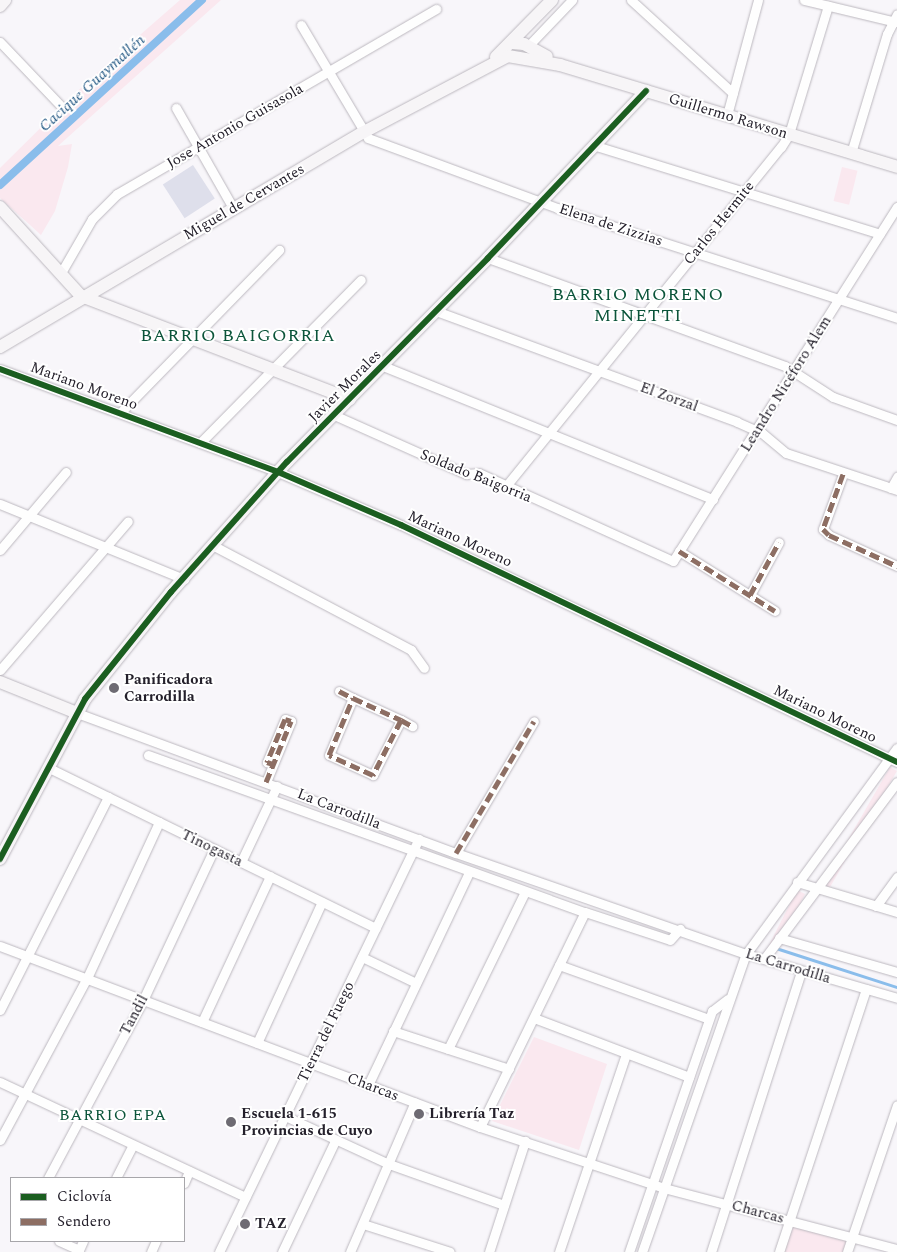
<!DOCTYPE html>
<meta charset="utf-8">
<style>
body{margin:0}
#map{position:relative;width:897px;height:1252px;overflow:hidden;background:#f8f6fa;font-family:Spectral,serif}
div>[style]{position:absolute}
.green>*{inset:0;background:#fae8ef;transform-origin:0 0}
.stream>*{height:2.5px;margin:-1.25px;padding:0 1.25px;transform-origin:1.25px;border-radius:1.25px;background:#8abdeb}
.canal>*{height:8px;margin:-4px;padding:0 4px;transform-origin:4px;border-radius:4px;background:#8abdeb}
.building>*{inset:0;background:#dedfeb;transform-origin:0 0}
.roads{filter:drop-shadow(0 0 1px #bcb8bf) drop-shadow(0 0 1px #bcb8bf)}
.street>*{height:9px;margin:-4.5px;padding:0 4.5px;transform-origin:4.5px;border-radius:4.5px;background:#fefefe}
.secondary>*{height:12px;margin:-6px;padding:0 6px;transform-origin:6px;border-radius:6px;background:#f7f5f7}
.quiet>*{height:5px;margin-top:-2.5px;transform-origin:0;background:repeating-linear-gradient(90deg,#8d6e63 0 10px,transparent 0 15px)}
.cycleway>*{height:6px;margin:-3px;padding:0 3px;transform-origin:3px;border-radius:3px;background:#1b5e20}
.dots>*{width:14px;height:14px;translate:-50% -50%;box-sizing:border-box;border:2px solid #fff;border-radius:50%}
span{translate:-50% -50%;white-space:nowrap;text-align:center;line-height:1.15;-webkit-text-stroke:4px #fff;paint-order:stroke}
.street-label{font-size:15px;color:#24202b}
.poi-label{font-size:15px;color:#24202b;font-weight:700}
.left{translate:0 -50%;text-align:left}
.water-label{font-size:16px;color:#245884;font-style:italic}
.neighbourhood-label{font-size:16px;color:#0b543a;letter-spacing:1px}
.quarter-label{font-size:18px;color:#0b543a;letter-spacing:1px}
.legend{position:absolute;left:10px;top:1177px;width:175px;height:65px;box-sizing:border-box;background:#fff;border:1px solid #a7a6aa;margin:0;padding:6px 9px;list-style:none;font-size:15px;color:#24202b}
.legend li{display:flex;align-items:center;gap:10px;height:25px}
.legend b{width:25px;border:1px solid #a7a6aa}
</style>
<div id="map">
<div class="green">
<div style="clip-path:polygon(180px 0,221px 0,58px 146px,72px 144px,68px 167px,55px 211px,41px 235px,0 198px,0 168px,93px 76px)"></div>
<div style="left:842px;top:167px;width:16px;height:35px;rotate:14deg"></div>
<div style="left:890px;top:767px;width:8px;height:139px;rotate:30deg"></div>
<div style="left:797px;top:890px;width:9px;height:69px;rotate:27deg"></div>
<div style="clip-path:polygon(534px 1037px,607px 1064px,579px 1150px,492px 1121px)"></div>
<div style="clip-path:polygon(790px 1220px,852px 1238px,847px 1252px,779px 1252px)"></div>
</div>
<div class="stream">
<div style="left:776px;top:948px;width:127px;rotate:17.9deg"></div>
</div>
<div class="canal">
<div style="left:0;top:185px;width:274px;rotate:-42.5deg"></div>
</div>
<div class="building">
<div style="left:193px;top:165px;width:40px;height:36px;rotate:57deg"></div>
</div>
<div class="roads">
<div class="street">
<div style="left:631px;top:0;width:138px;rotate:42.4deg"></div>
<div style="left:804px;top:0;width:95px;rotate:13.4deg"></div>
<div style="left:301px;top:25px;width:131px;rotate:59.3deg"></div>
<div style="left:368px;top:138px;width:202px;rotate:20.3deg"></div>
<div style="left:557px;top:208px;width:357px;rotate:17.9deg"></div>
<div style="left:0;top:42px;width:87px;rotate:46.4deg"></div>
<div style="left:530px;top:44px;width:61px;rotate:-46.3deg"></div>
<div style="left:176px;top:108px;width:115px;rotate:60.3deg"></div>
<div style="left:727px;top:115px;width:119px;rotate:-74.9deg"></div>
<div style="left:596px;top:146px;width:297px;rotate:17.2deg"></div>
<div style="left:851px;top:153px;width:124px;rotate:-73.2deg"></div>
<div style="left:887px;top:34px;width:22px;rotate:-63deg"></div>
<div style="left:488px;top:258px;width:316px;rotate:20deg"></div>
<div style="left:785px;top:366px;width:57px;rotate:32.9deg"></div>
<div style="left:833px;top:397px;width:68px;rotate:19.8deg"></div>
<div style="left:62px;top:271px;width:60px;rotate:-60deg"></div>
<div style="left:92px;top:219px;width:35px;rotate:-45deg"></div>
<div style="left:117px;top:194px;width:369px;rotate:-30.1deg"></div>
<div style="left:436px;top:311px;width:321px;rotate:20.2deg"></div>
<div style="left:737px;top:422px;width:27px;rotate:24deg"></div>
<div style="left:762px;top:433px;width:31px;rotate:40deg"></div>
<div style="left:786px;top:453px;width:117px;rotate:18.4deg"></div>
<div style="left:383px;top:366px;width:356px;rotate:22deg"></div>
<div style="left:0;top:369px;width:296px;rotate:20.3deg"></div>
<div style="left:278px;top:472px;width:134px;rotate:23.3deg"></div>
<div style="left:401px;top:525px;width:550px;rotate:25.54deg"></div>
<div style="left:120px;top:413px;width:228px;rotate:-45.7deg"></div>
<div style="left:334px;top:415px;width:145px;rotate:24.1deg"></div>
<div style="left:466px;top:474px;width:13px;rotate:-4deg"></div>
<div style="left:479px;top:473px;width:213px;rotate:24.4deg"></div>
<div style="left:673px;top:561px;width:419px;rotate:-57.7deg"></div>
<div style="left:200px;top:443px;width:229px;rotate:-45.4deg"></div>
<div style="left:843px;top:474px;width:59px;rotate:110deg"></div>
<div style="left:823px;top:529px;width:8px;rotate:45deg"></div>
<div style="left:829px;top:535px;width:75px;rotate:24.5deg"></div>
<div style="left:506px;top:486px;width:437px;rotate:-51deg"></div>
<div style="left:781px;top:147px;width:15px;rotate:-58deg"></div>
<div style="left:789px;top:134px;width:134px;rotate:-73.1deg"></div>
<div style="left:891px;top:488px;width:13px;rotate:-61deg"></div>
<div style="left:0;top:504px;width:199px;rotate:22.2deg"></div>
<div style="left:214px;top:546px;width:223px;rotate:27.8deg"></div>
<div style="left:411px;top:650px;width:22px;rotate:54deg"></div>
<div style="left:0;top:550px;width:102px;rotate:-49.8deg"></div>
<div style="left:679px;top:551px;width:113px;rotate:32deg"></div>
<div style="left:750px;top:595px;width:60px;rotate:-61.3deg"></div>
<div style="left:0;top:670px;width:196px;rotate:-49.3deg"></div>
<div style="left:339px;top:691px;width:16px;rotate:27deg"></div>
<div style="left:353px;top:698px;width:53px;rotate:24.6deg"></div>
<div style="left:401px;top:720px;width:62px;rotate:117deg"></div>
<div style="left:373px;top:775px;width:48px;rotate:-155.6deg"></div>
<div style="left:329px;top:755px;width:62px;rotate:-67.2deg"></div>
<div style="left:77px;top:713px;width:404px;rotate:20.3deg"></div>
<div style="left:456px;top:853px;width:307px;rotate:19.2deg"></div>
<div style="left:746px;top:954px;width:157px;rotate:16.2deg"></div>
<div style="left:401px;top:720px;width:13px;rotate:29deg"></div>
<div style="left:148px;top:755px;width:464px;rotate:19.8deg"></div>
<div style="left:585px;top:912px;width:89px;rotate:18.2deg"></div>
<div style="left:670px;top:940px;width:15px;rotate:-48deg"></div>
<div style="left:47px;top:767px;width:366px;rotate:26.1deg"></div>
<div style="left:266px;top:782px;width:66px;rotate:-67.7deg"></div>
<div style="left:291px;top:721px;width:6px;rotate:-162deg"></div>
<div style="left:285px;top:719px;width:47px;rotate:112.7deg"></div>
<div style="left:267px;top:762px;width:6px;rotate:18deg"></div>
<div style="left:456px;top:853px;width:153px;rotate:-59.4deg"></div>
<div style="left:241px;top:862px;width:84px;rotate:-64.7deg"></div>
<div style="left:797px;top:882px;width:104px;rotate:16.7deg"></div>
<div style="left:876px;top:906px;width:36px;rotate:-54deg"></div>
<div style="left:779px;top:938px;width:123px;rotate:16.1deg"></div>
<div style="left:0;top:946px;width:513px;rotate:20.66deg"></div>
<div style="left:480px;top:1127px;width:194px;rotate:18.3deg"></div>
<div style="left:664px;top:1188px;width:241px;rotate:14.7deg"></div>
<div style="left:362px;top:957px;width:60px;rotate:25.7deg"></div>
<div style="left:764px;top:959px;width:221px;rotate:-53.1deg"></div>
<div style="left:559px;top:965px;width:159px;rotate:19.8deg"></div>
<div style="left:0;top:1010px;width:239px;rotate:-63.1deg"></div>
<div style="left:534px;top:1018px;width:166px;rotate:20.8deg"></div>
<div style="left:202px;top:1022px;width:161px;rotate:-65deg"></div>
<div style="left:393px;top:1031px;width:122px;rotate:18.1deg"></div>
<div style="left:257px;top:1043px;width:155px;rotate:-65.3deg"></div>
<div style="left:448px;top:1049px;width:175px;rotate:-63.9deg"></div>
<div style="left:0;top:1082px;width:271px;rotate:25.1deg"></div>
<div style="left:368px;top:1085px;width:236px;rotate:-64.6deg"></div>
<div style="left:285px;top:1116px;width:115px;rotate:24.8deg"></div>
<div style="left:389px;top:1164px;width:122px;rotate:19.6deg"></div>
<div style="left:480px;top:1127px;width:239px;rotate:-64deg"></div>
<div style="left:0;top:1140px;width:184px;rotate:-61.8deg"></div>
<div style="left:87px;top:978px;width:172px;rotate:-65.2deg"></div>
<div style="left:48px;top:1178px;width:202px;rotate:-61.9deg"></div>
<div style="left:143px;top:1000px;width:167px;rotate:-64.8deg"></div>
<div style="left:116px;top:1178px;width:37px;rotate:-63deg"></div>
<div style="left:184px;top:1183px;width:13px;rotate:-67deg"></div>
<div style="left:363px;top:1224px;width:91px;rotate:17.8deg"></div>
<div style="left:59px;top:1241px;width:22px;rotate:24deg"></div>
<div style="left:79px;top:1250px;width:10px;rotate:-66deg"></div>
<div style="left:151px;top:1252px;width:12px;rotate:-66deg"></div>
<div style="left:219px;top:1252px;width:459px;rotate:-64.2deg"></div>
<div style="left:282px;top:1252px;width:123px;rotate:-64.5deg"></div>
<div style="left:350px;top:1252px;width:163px;rotate:-66.6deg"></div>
<div style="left:489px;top:1252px;width:117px;rotate:-72deg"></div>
<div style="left:559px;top:1252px;width:209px;rotate:-71.3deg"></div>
<div style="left:629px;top:1252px;width:255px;rotate:-71deg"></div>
<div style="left:712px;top:1011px;width:20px;rotate:-37deg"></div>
<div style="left:642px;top:1252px;width:316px;rotate:-70.8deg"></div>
<div style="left:746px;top:954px;width:255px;rotate:-53.8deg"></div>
<div style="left:711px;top:1252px;width:295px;rotate:-72.2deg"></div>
<div style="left:779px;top:1252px;width:277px;rotate:-71.7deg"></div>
<div style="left:847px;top:1252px;width:155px;rotate:-71.2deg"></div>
</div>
<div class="secondary">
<div style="left:0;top:6px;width:8px;rotate:-50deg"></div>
<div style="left:512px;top:43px;width:12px;rotate:5deg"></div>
<div style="left:524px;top:44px;width:26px;rotate:29deg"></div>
<div style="left:496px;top:57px;width:80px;rotate:-45.5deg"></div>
<div style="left:0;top:207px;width:120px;rotate:47.7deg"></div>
<div style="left:81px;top:296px;width:288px;rotate:21deg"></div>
<div style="left:0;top:347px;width:421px;rotate:-30.6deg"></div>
<div style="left:362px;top:133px;width:165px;rotate:-27.8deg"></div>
<div style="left:508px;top:56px;width:53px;rotate:9.8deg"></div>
<div style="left:560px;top:65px;width:352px;rotate:16.8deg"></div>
<div style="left:0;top:682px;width:83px;rotate:21.9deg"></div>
<div style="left:0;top:859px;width:181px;rotate:-62deg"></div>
<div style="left:85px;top:699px;width:137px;rotate:-51.2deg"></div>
<div style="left:171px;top:592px;width:174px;rotate:-48.3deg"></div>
<div style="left:287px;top:462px;width:286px;rotate:-45.4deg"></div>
<div style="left:488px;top:258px;width:230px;rotate:-46.6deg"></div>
</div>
</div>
<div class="quiet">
<div style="left:843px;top:474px;width:59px;rotate:110deg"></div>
<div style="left:823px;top:529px;width:8px;rotate:45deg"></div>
<div style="left:829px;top:535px;width:75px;rotate:24.5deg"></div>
<div style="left:679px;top:551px;width:113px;rotate:32deg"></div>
<div style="left:750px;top:595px;width:60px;rotate:-61.3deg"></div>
<div style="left:339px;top:691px;width:16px;rotate:27deg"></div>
<div style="left:353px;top:698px;width:53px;rotate:24.6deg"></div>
<div style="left:401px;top:720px;width:62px;rotate:117deg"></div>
<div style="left:373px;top:775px;width:48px;rotate:-155.6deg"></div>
<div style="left:329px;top:755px;width:62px;rotate:-67.2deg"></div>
<div style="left:401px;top:720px;width:13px;rotate:29deg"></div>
<div style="left:266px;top:782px;width:66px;rotate:-67.7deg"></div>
<div style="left:291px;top:721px;width:6px;rotate:-162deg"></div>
<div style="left:285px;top:719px;width:47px;rotate:112.7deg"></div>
<div style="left:267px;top:762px;width:6px;rotate:18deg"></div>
<div style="left:456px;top:853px;width:153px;rotate:-59.4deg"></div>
</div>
<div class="cycleway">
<div style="left:0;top:369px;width:296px;rotate:20.3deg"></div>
<div style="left:278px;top:472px;width:134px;rotate:23.3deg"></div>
<div style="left:401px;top:525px;width:550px;rotate:25.54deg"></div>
<div style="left:0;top:859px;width:181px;rotate:-62deg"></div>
<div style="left:85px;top:699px;width:137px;rotate:-51.2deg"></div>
<div style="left:171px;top:592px;width:174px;rotate:-48.3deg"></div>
<div style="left:287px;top:462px;width:286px;rotate:-45.4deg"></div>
<div style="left:488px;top:258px;width:230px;rotate:-46.6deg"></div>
</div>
<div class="dots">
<div style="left:114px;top:688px;background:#6e6b73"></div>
<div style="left:419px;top:1114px;background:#6e6b73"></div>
<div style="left:231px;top:1122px;background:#6e6b73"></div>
<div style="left:245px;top:1224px;background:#6e6b73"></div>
</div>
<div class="street-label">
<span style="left:728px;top:116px;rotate:17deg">Guillermo Rawson</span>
<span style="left:235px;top:126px;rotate:-30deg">Jose Antonio Guisasola</span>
<span style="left:244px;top:202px;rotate:-30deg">Miguel de Cervantes</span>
<span style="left:719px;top:223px;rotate:-51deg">Carlos Hermite</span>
<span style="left:611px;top:225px;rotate:18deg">Elena de Zizzias</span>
<span style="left:786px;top:384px;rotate:-58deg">Leandro Nicéforo Alem</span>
<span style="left:84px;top:386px;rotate:20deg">Mariano Moreno</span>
<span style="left:345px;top:386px;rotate:-45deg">Javier Morales</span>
<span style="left:669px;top:397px;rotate:20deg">El Zorzal</span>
<span style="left:476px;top:476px;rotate:22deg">Soldado Baigorria</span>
<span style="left:460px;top:539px;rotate:25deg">Mariano Moreno</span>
<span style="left:825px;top:714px;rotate:26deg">Mariano Moreno</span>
<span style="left:339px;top:809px;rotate:21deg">La Carrodilla</span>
<span style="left:212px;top:848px;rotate:26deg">Tinogasta</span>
<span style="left:788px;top:966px;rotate:17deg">La Carrodilla</span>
<span style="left:134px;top:1015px;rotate:-62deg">Tandil</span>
<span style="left:326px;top:1032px;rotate:-64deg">Tierra del Fuego</span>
<span style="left:373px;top:1087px;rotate:21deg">Charcas</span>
<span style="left:758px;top:1212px;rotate:15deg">Charcas</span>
</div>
<div class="poi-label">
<span class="left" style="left:124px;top:688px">Panificadora<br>Carrodilla</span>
<span class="left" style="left:241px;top:1122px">Escuela 1-615<br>Provincias de Cuyo</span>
<span class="left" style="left:429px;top:1114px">Librería Taz</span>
<span class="left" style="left:255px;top:1224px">TAZ</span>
</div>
<div class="water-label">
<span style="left:92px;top:83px;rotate:-42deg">Cacique Guaymallén</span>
</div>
<div class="neighbourhood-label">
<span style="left:113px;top:1115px">BARRIO EPA</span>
</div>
<div class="quarter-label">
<span style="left:638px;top:306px">BARRIO MORENO<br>MINETTI</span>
<span style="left:238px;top:336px">BARRIO BAIGORRIA</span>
</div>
<ul class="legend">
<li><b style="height:6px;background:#1b5e20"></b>Ciclovía</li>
<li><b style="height:6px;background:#8d6e63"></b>Sendero</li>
</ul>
</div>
